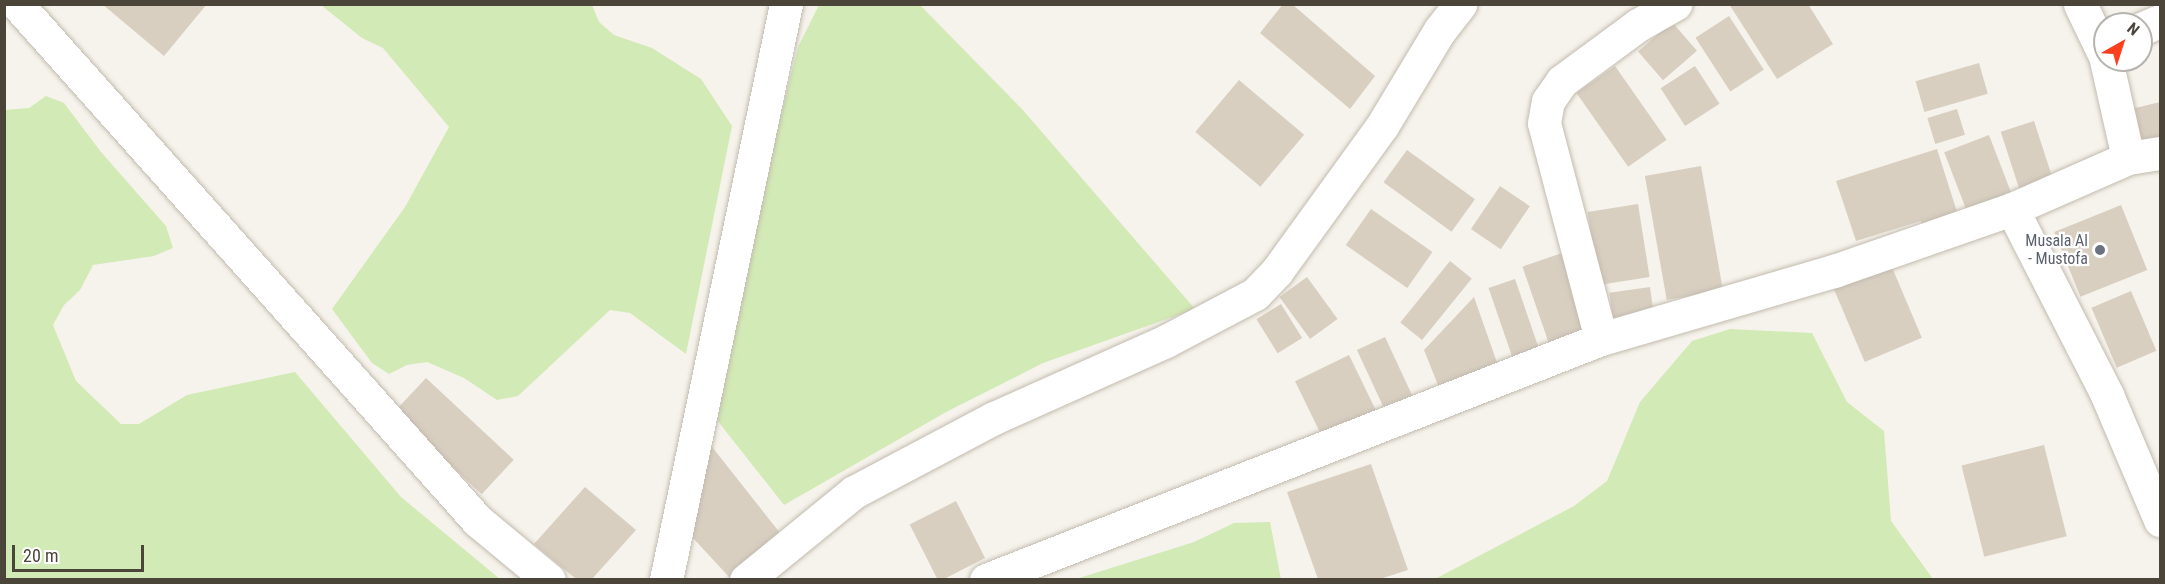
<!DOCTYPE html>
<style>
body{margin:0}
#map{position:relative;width:2165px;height:584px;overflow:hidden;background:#f6f3ec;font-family:"Roboto Condensed",sans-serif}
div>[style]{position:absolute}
.green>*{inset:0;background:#d2eab5}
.building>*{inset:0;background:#d8cfc1;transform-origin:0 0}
.roads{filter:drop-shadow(0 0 2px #c2bbae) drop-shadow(0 0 2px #c2bbae)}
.street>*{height:33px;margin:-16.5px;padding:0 16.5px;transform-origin:16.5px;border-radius:16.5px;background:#fff}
.dots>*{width:16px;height:16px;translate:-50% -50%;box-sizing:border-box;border:3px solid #fff;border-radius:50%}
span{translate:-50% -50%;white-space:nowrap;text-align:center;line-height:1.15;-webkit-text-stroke:4.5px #fff;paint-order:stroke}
.worship-label{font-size:16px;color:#5b616d}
.right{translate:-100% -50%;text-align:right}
.frame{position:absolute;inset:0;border:6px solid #4b4439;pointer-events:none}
.north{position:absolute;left:2093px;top:12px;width:60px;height:60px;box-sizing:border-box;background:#fff;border:2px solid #b7b4b0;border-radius:50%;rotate:39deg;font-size:16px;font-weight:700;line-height:24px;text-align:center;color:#4b4439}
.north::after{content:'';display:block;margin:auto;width:21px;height:27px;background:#fc3f1d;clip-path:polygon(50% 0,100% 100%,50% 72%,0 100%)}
.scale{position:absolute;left:12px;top:545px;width:132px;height:27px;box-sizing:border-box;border:3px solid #4b4439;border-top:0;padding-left:8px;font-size:18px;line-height:21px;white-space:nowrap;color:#4b4439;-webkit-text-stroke:4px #fff;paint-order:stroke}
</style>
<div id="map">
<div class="green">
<div style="clip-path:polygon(321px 5px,592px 5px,599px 22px,614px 35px,652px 48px,701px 79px,732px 126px,686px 354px,630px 313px,610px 310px,518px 396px,497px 400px,464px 378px,427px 362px,407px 365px,389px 374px,372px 363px,332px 309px,405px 207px,449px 127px,383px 48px,362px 38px)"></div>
<div style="clip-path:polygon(819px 5px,920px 5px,1022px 109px,1195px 309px,1043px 363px,948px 411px,784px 505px,717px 420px,720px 356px,798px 47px)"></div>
<div style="clip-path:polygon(46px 96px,64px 103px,101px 152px,166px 226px,173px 248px,154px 256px,93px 265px,80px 290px,64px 305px,53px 325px,76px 381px,121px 424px,139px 424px,187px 395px,295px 372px,401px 497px,500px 579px,5px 579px,5px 110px,29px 108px)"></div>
<div style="clip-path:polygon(1730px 329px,1812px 333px,1847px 402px,1884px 431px,1891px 521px,1933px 579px,1435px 579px,1574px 506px,1607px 481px,1640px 402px,1692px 341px)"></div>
<div style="clip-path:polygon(1270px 522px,1281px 579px,1076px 579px,1194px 542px,1234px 523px)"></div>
</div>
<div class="building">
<div style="clip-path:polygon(102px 4px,207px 4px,164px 56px)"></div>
<div style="clip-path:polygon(1283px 4px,1292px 4px,1375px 76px,1350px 109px,1260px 33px)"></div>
<div style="clip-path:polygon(1729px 4px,1808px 4px,1833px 44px,1777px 79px)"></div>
<div style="left:1729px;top:16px;width:64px;height:40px;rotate:57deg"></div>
<div style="left:1672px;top:22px;width:38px;height:45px;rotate:49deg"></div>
<div style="left:1979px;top:63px;width:32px;height:66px;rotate:74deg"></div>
<div style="left:1615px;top:66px;width:90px;height:47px;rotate:55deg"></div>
<div style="left:1695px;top:66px;width:45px;height:41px;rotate:57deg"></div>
<div style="left:1239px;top:80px;width:85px;height:68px;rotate:40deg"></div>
<div style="clip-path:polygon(2160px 102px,2160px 149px,2133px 155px,2123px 111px)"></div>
<div style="left:1957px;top:109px;width:27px;height:31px;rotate:73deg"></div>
<div style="left:2034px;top:121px;width:62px;height:35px;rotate:72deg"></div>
<div style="left:1989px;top:135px;width:67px;height:48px;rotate:69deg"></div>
<div style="clip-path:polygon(1937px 149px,1958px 215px,1922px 226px,1921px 221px,1856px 241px,1836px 181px)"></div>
<div style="left:1407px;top:150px;width:84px;height:40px;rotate:36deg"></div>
<div style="left:1701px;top:166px;width:126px;height:57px;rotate:80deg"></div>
<div style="left:1500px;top:186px;width:36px;height:52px;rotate:34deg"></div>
<div style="left:1638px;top:204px;width:74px;height:51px;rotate:81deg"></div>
<div style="left:2121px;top:205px;width:70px;height:72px;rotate:68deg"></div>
<div style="left:1371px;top:209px;width:75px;height:44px;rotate:35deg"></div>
<div style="left:1565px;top:252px;width:90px;height:45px;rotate:71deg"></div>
<div style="left:1450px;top:261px;width:28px;height:79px;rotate:39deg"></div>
<div style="left:1891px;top:265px;width:79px;height:62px;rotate:67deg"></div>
<div style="left:1307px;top:277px;width:52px;height:34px;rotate:54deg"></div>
<div style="left:1515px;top:279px;width:78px;height:28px;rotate:71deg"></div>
<div style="left:1650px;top:287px;width:29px;height:41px;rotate:82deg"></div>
<div style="left:2131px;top:291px;width:65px;height:43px;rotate:67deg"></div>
<div style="clip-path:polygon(1474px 297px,1500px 371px,1442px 395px,1424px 350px)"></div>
<div style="left:1281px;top:304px;width:40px;height:29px;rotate:58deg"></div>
<div style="left:1385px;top:337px;width:70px;height:31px;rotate:65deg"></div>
<div style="left:1349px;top:355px;width:67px;height:60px;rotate:64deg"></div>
<div style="left:426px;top:378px;width:120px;height:47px;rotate:43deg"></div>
<div style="clip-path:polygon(709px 443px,784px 538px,731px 579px,693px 538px,691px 476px)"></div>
<div style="left:2044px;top:445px;width:94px;height:85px;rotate:76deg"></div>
<div style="clip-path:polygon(1371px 464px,1408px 570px,1380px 579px,1318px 579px,1287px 492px)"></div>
<div style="clip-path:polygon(585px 487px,636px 530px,592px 579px,576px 579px,534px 544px)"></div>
<div style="left:956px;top:501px;width:64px;height:52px;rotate:63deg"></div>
</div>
<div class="roads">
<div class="street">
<div style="left:17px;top:4px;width:693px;rotate:48.28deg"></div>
<div style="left:478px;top:521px;width:92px;rotate:39.7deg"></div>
<div style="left:2080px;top:4px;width:58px;rotate:64.3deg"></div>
<div style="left:2141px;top:29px;width:21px;rotate:-23deg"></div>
<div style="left:2106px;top:60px;width:100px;rotate:77.3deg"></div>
<div style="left:2012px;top:209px;width:209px;rotate:62.9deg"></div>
<div style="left:2107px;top:395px;width:136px;rotate:67deg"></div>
<div style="left:1601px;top:339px;width:223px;rotate:-104.8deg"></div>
<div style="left:1544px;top:123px;width:22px;rotate:-80deg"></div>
<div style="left:1548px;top:101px;width:24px;rotate:-55deg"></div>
<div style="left:1562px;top:81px;width:94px;rotate:-36.4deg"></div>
<div style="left:1638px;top:25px;width:43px;rotate:-29.6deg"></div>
<div style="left:666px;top:580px;width:588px;rotate:-78.23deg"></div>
<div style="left:746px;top:580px;width:139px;rotate:-39.2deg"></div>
<div style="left:854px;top:492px;width:158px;rotate:-27.9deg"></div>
<div style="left:994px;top:418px;width:188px;rotate:-24.1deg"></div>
<div style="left:1166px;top:341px;width:101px;rotate:-27.8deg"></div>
<div style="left:1255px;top:294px;width:32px;rotate:-46deg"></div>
<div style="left:1277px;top:271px;width:179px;rotate:-54.1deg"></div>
<div style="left:1382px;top:126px;width:112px;rotate:-58.9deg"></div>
<div style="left:1440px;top:30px;width:33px;rotate:-52deg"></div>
<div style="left:986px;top:580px;width:661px;rotate:-21.4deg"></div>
<div style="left:1601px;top:339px;width:243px;rotate:-16.3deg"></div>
<div style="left:1834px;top:271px;width:188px;rotate:-19.2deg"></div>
<div style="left:2012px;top:209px;width:127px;rotate:-23.7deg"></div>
<div style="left:2128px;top:158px;width:32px;rotate:-9deg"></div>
</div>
</div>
<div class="dots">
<div style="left:2100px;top:250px;background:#6b7280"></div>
</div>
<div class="worship-label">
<span class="right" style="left:2088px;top:250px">Musala Al<br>- Mustofa</span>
</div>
<div class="frame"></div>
<div class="north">N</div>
<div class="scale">20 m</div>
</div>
